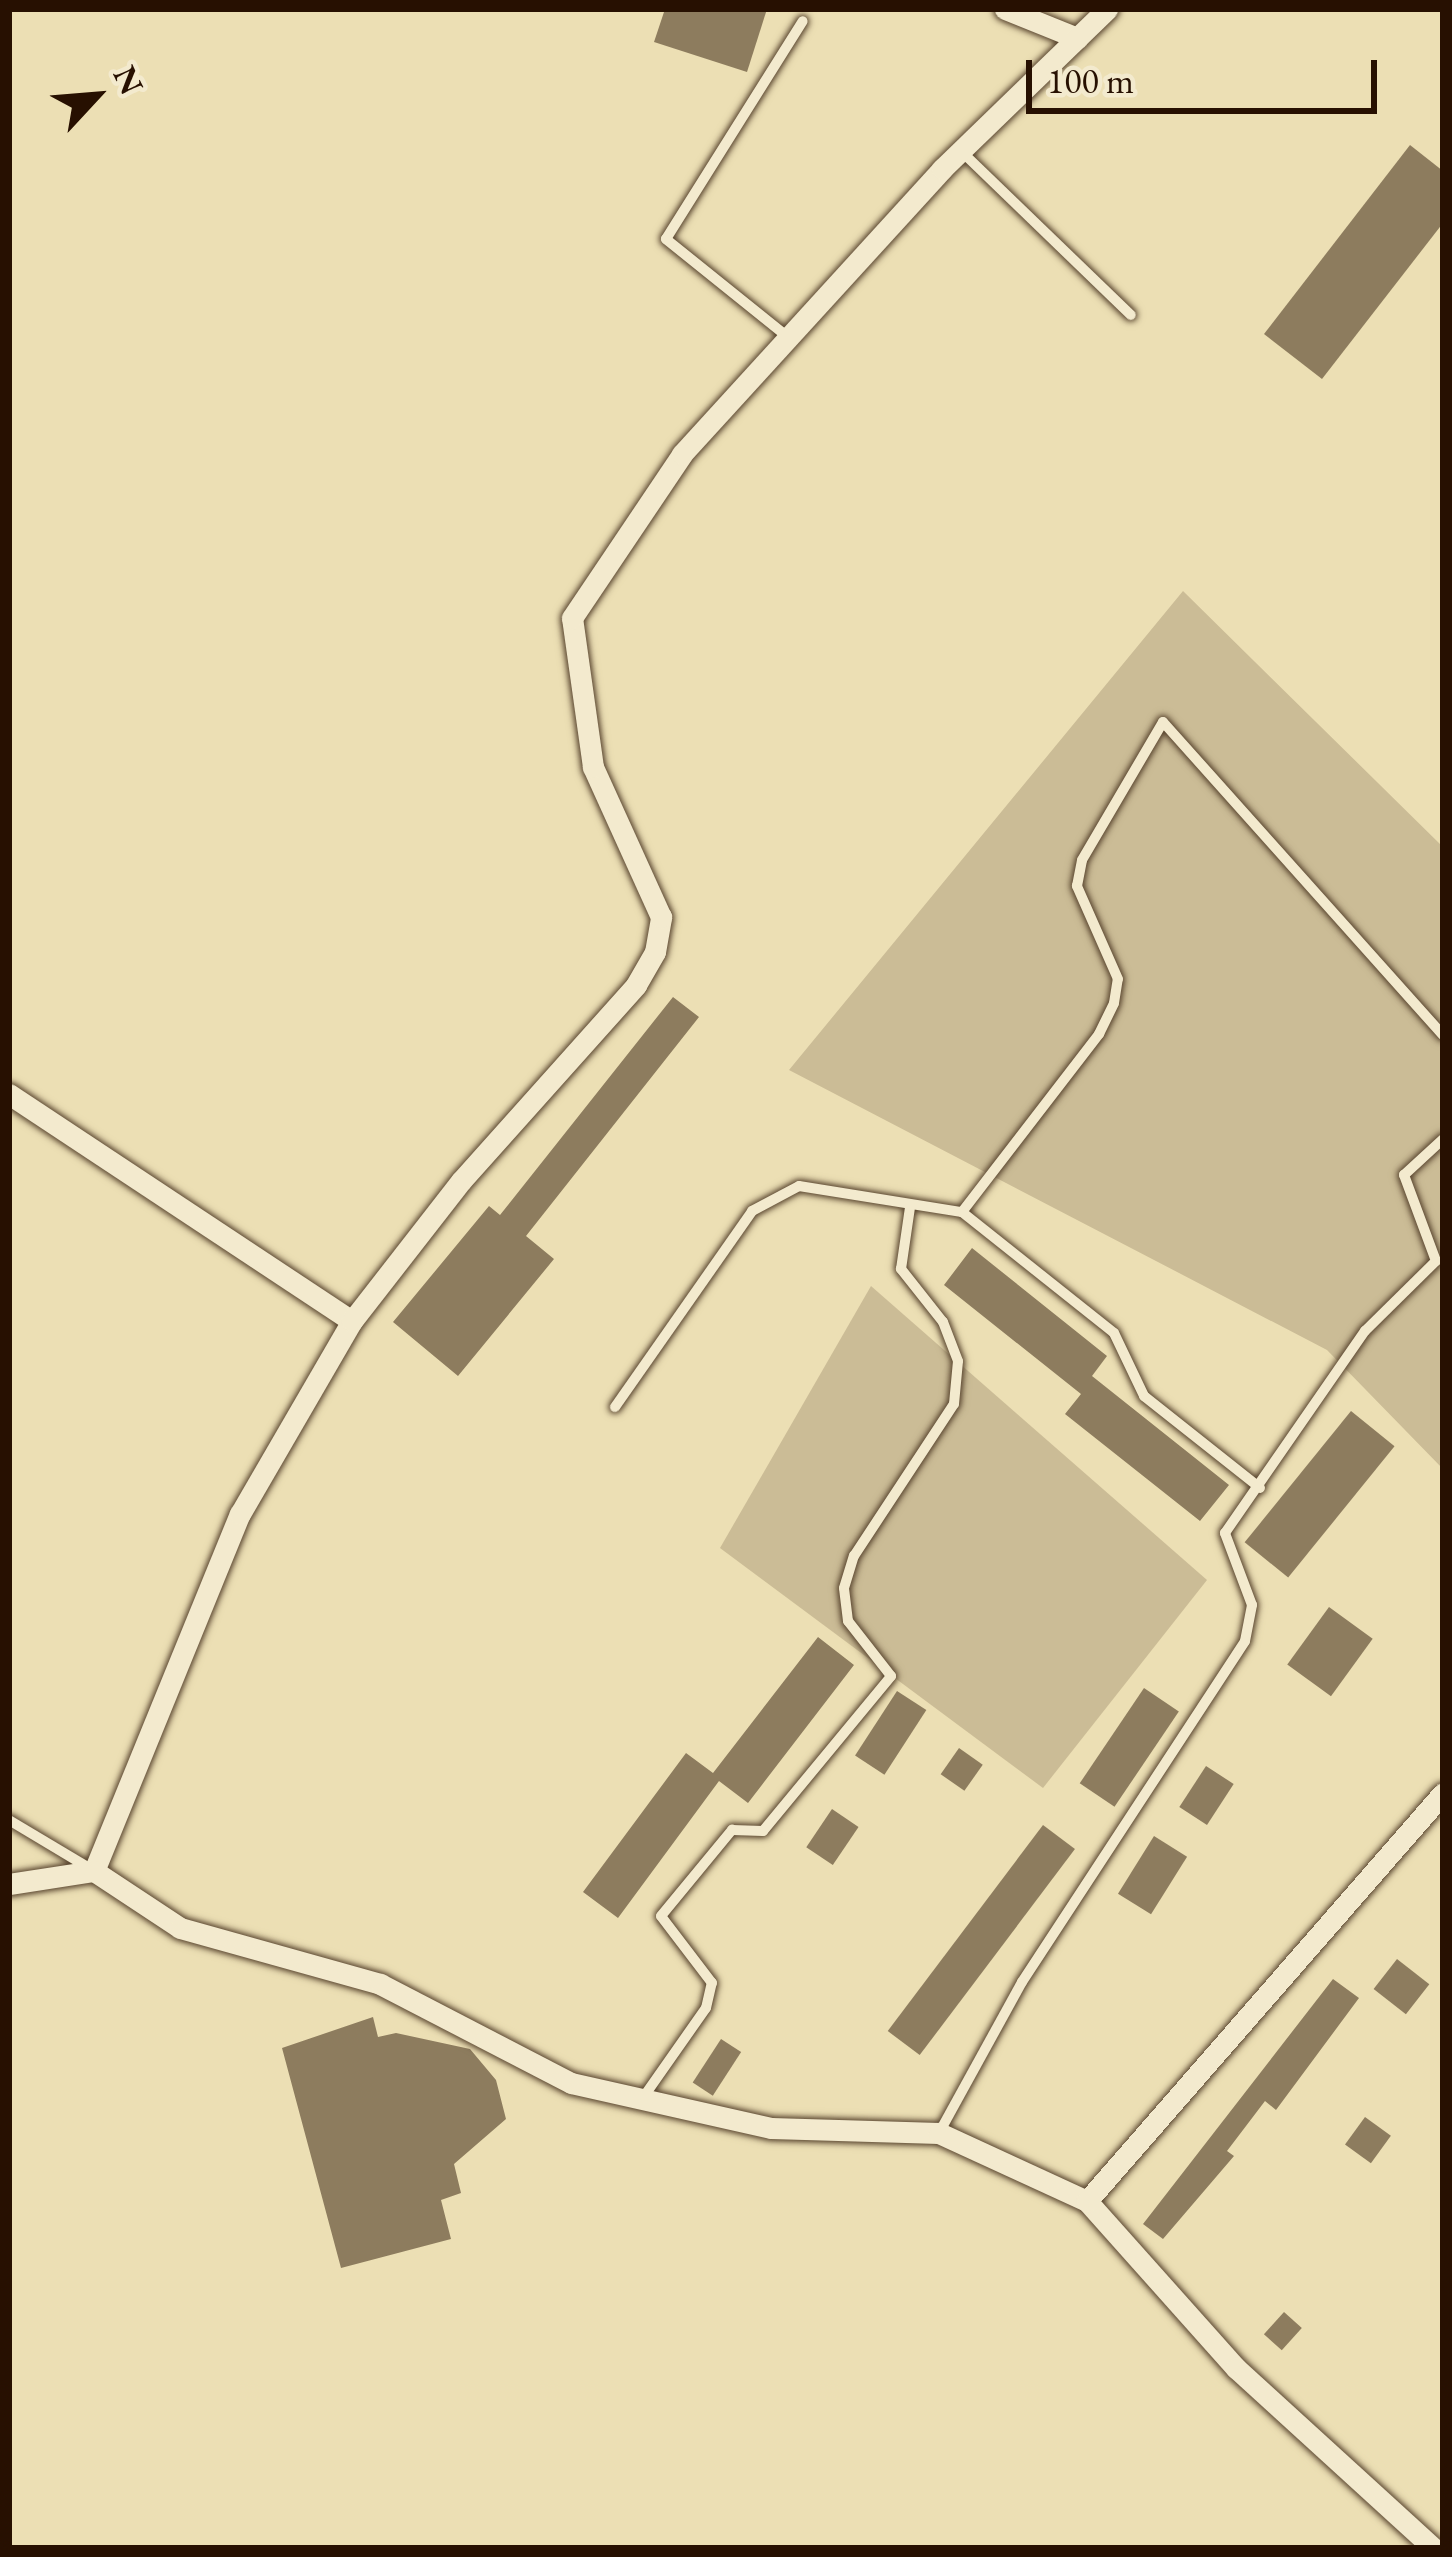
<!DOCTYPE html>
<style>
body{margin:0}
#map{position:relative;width:1452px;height:2557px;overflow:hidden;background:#ecdfb4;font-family:"EB Garamond",serif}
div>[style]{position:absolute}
.green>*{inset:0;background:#cbbc96}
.building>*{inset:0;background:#8d7c5e;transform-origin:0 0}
.roads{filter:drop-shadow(0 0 3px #58442e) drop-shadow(0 0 3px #58442e)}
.service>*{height:10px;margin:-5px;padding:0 5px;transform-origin:5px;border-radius:5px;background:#f3eace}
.minor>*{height:21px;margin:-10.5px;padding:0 10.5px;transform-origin:10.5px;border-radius:10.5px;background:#f3eace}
span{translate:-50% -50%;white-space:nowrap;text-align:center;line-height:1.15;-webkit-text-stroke:9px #f3eace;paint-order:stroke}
.frame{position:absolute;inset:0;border:12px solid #271001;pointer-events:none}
.north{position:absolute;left:36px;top:36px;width:120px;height:120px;-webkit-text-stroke:9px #f3eace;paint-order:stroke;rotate:64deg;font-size:33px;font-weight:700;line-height:48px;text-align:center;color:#271001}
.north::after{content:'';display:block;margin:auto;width:42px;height:54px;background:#271001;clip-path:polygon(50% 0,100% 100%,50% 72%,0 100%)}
.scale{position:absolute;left:1026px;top:60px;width:351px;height:54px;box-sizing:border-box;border:6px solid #271001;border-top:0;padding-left:15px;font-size:36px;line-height:42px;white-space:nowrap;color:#271001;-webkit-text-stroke:9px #f3eace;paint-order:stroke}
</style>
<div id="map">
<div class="green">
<div style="clip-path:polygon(1183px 591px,1443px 847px,1443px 1469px,1327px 1350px,789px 1070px)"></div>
<div style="clip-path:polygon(871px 1286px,1207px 1580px,1043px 1788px,720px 1548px)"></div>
</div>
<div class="building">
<div style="clip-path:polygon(665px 9px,767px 9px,747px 72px,654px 42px)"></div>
<div style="clip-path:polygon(1410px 145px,1443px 171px,1443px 223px,1322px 379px,1264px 334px)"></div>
<div style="clip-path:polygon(673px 997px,699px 1017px,526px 1236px,554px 1259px,458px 1376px,393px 1322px,489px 1206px,500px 1215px)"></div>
<div style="clip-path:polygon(972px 1248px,1107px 1356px,1092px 1376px,1229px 1485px,1200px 1521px,1065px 1414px,1081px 1394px,944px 1285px)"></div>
<div style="left:1351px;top:1411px;width:56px;height:169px;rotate:39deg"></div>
<div style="left:1329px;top:1607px;width:54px;height:71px;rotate:36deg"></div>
<div style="clip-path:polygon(818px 1637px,854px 1665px,748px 1803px,719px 1781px,618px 1918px,583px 1892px,686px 1753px,713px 1773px)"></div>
<div style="left:1144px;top:1688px;width:42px;height:115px;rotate:34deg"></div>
<div style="left:897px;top:1691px;width:35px;height:77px;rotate:33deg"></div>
<div style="left:959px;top:1748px;width:29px;height:32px;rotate:35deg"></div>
<div style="left:1206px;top:1766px;width:33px;height:49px;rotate:33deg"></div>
<div style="left:832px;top:1809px;width:32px;height:46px;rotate:34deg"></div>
<div style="left:1043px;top:1825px;width:40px;height:258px;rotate:37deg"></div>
<div style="left:1154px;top:1836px;width:39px;height:68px;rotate:32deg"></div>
<div style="left:1397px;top:1959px;width:41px;height:38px;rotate:38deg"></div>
<div style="clip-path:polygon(1333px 1979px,1359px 1998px,1276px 2110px,1265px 2101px,1227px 2151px,1234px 2156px,1163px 2239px,1143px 2224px)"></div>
<div style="clip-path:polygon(373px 2017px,378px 2037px,396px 2033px,470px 2049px,496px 2080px,506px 2119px,454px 2164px,461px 2193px,441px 2200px,451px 2239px,341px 2268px,282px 2048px)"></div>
<div style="left:721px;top:2039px;width:24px;height:52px;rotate:33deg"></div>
<div style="left:1365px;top:2117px;width:32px;height:34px;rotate:36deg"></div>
<div style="left:1284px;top:2312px;width:24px;height:30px;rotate:42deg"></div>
</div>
<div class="roads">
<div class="service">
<div style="left:961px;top:151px;width:236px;rotate:44deg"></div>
<div style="left:789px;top:338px;width:158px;rotate:-141.2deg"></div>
<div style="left:666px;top:239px;width:257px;rotate:-57.9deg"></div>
<div style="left:962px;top:1212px;width:194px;rotate:38.5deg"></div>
<div style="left:1114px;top:1333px;width:70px;rotate:64.5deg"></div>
<div style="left:1144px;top:1396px;width:148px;rotate:38.4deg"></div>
<div style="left:615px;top:1407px;width:239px;rotate:-55deg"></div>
<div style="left:752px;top:1211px;width:53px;rotate:-28deg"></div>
<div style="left:799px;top:1186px;width:165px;rotate:9.1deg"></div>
<div style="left:962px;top:1212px;width:225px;rotate:-52.4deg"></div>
<div style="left:1099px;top:1034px;width:34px;rotate:-64deg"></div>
<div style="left:1114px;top:1003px;width:24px;rotate:-81deg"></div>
<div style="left:1118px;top:979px;width:102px;rotate:-113.8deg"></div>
<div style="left:1077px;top:886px;width:26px;rotate:-79deg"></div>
<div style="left:1082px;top:860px;width:160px;rotate:-59.6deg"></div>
<div style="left:1163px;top:722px;width:420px;rotate:48.2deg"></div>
<div style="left:9px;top:1820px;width:96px;rotate:30.9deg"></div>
<div style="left:642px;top:2099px;width:111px;rotate:-54.9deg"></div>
<div style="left:706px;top:2008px;width:26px;rotate:-77deg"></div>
<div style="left:712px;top:1983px;width:84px;rotate:-127.3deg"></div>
<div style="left:661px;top:1916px;width:112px;rotate:-50.5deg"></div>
<div style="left:732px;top:1830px;width:31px;rotate:2deg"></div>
<div style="left:763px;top:1831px;width:201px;rotate:-50.4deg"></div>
<div style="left:891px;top:1676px;width:70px;rotate:-128deg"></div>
<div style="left:848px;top:1621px;width:33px;rotate:-97deg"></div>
<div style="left:844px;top:1588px;width:34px;rotate:-73deg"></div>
<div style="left:854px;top:1556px;width:182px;rotate:-56.7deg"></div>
<div style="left:954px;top:1404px;width:43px;rotate:-84.7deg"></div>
<div style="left:958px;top:1361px;width:42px;rotate:-111deg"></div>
<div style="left:943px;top:1322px;width:68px;rotate:-128.4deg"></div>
<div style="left:901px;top:1269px;width:63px;rotate:-81.7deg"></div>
<div style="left:939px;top:2133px;width:172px;rotate:-61.2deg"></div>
<div style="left:1022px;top:1982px;width:407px;rotate:-56.8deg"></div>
<div style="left:1245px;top:1641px;width:37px;rotate:-79deg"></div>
<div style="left:1252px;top:1605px;width:77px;rotate:-110.6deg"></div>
<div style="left:1225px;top:1533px;width:246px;rotate:-55.3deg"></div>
<div style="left:1365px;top:1331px;width:100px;rotate:-44.6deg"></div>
<div style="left:1436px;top:1261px;width:92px;rotate:-110.4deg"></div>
<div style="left:1404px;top:1175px;width:53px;rotate:-42.7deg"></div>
</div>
<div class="minor">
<div style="left:1005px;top:9px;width:78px;rotate:21.9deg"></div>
<div style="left:9px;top:1094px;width:411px;rotate:33.5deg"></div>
<div style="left:94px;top:1871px;width:386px;rotate:-67.8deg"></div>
<div style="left:240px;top:1514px;width:223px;rotate:-59.9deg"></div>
<div style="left:352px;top:1321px;width:177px;rotate:-52.1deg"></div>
<div style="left:461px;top:1181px;width:263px;rotate:-48.2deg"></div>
<div style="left:636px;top:985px;width:38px;rotate:-60deg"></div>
<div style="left:655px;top:952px;width:36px;rotate:-80deg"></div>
<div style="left:661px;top:917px;width:165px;rotate:-114.4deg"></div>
<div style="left:593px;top:767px;width:150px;rotate:-98deg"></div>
<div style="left:572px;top:618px;width:197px;rotate:-56.1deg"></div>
<div style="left:682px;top:454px;width:386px;rotate:-47.6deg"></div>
<div style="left:942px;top:169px;width:230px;rotate:-44.1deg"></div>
<div style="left:9px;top:1884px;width:86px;rotate:-8.7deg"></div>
<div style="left:94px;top:1871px;width:103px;rotate:33.5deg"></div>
<div style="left:180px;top:1928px;width:208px;rotate:15.6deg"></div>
<div style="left:380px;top:1984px;width:215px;rotate:27.4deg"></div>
<div style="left:571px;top:2083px;width:205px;rotate:12.7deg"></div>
<div style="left:771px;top:2128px;width:168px;rotate:1.7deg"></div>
<div style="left:939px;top:2133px;width:163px;rotate:24.7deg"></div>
<div style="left:1087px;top:2201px;width:224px;rotate:48.3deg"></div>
<div style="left:1236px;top:2368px;width:267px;rotate:42.4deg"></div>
<div style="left:1087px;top:2201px;width:541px;rotate:-48.89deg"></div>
</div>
</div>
<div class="frame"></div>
<div class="north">N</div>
<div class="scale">100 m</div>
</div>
